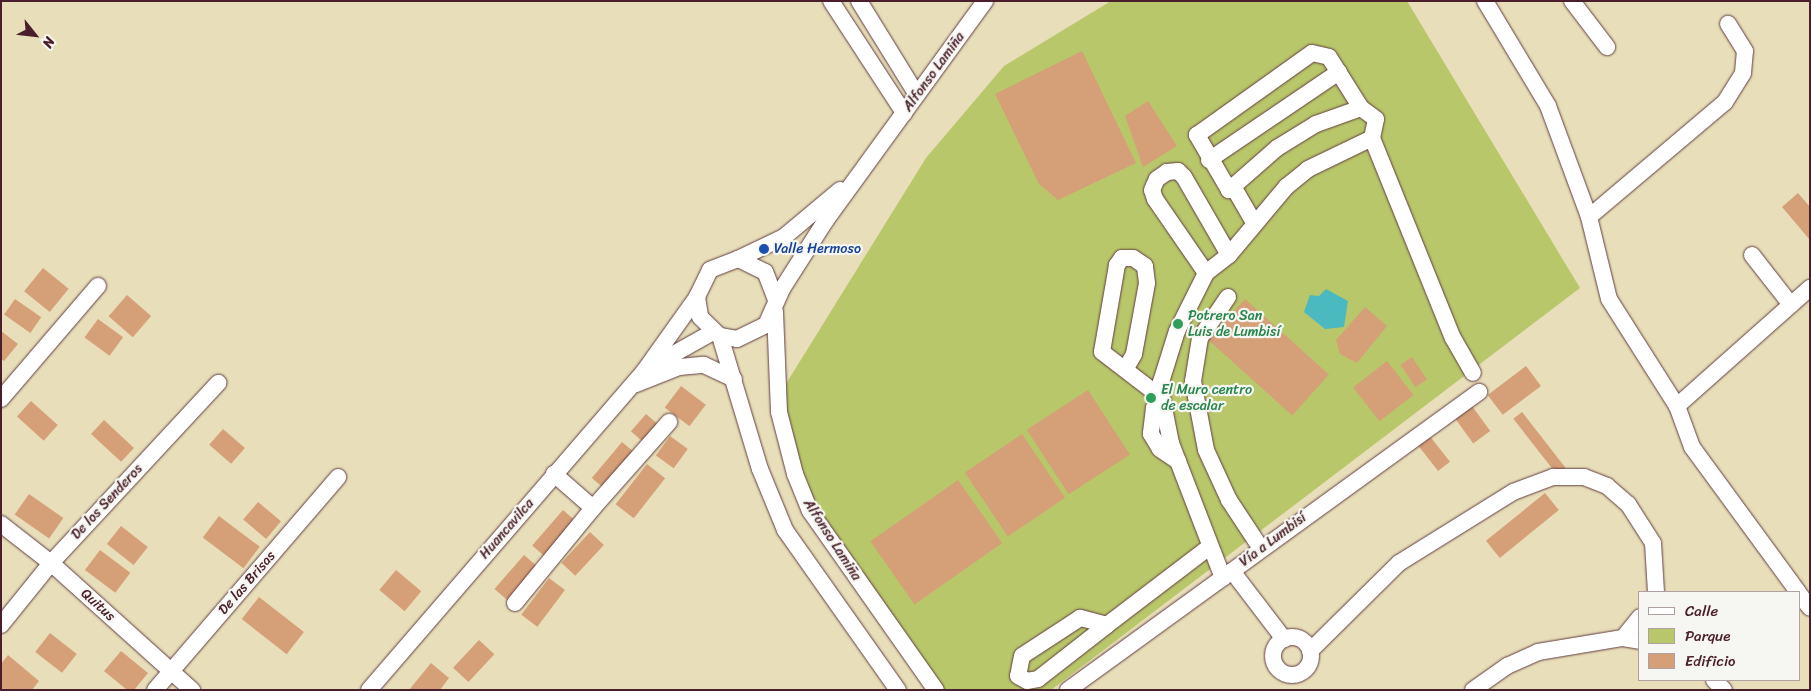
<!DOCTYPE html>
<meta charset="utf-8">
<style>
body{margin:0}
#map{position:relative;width:1811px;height:691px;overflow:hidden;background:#e8deb9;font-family:Sriracha,sans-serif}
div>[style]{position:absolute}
.green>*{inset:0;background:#b8c76a}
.water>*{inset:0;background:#4ab9c0}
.building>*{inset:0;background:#d5a077;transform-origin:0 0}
.roads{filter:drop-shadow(0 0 1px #623c40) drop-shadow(0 0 1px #623c40)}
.minor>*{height:16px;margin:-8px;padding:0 8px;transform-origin:8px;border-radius:8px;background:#fff}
.minor>.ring{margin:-8px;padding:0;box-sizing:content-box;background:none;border:16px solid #fff;border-radius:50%}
.dots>*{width:14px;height:14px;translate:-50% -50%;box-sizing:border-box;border:2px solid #f6f6f2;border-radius:50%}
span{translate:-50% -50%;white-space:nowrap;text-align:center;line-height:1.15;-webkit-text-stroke:4.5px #f6f6f2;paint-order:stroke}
.street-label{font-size:14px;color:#4a1f2b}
.transit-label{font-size:14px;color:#164399}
.left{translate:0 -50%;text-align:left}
.leisure-label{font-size:14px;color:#27864d}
.frame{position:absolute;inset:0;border:2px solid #4a1f2b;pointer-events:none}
.legend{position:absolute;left:1638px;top:591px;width:162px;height:90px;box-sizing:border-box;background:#f6f6f2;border:1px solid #b1a0a2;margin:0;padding:6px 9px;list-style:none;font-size:15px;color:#4a1f2b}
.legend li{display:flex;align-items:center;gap:10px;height:25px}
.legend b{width:25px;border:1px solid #b1a0a2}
.north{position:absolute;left:10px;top:10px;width:50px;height:50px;-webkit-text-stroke:4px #f6f6f2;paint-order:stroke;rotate:119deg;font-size:14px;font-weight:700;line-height:20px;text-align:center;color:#4a1f2b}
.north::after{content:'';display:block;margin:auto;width:18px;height:22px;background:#4a1f2b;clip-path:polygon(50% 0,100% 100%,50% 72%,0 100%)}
</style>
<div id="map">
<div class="green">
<div style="clip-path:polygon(1111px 1px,1407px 1px,1580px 288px,1051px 690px,937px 690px,810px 511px,786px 442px,784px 387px,926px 158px,1004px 66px)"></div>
</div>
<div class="water">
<div style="clip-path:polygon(1326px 289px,1348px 301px,1344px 327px,1325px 329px,1304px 312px,1310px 295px,1319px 296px)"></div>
</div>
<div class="building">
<div style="clip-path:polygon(1082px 51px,1136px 163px,1058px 200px,1039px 184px,995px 94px)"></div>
<div style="clip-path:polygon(1148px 101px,1177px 146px,1143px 167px,1125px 116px)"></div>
<div style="clip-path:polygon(1798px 193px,1810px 207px,1810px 240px,1782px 207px)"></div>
<div style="left:43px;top:268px;width:33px;height:30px;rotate:39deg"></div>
<div style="left:127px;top:295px;width:32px;height:28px;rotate:41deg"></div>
<div style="left:15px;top:299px;width:32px;height:19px;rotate:35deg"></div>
<div style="left:1245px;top:299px;width:113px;height:55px;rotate:42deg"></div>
<div style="clip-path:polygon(1365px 307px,1387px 326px,1357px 363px,1340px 354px,1336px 340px)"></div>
<div style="left:98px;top:319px;width:31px;height:23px;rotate:36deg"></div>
<div style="clip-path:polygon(1px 331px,18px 344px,4px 361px,1px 359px)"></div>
<div style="left:1412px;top:357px;width:27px;height:14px;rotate:56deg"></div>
<div style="left:1387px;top:361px;width:43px;height:43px;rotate:52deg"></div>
<div style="left:1526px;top:366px;width:25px;height:48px;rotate:53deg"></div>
<div style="left:681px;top:386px;width:31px;height:27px;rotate:37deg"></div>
<div style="left:1088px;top:390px;width:77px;height:73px;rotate:57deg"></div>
<div style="left:31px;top:401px;width:36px;height:21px;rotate:42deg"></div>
<div style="left:1472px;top:406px;width:31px;height:21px;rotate:54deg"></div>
<div style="left:1522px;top:412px;width:71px;height:11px;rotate:52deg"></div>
<div style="left:646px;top:414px;width:18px;height:23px;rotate:41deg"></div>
<div style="left:104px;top:420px;width:41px;height:19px;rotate:43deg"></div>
<div style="left:223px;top:429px;width:29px;height:21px;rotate:41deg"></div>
<div style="left:1022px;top:434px;width:77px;height:69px;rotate:56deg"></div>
<div style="left:1429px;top:435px;width:34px;height:15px;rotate:52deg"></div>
<div style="left:670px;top:436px;width:22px;height:24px;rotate:36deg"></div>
<div style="left:622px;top:442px;width:17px;height:47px;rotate:40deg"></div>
<div style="left:647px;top:464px;width:23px;height:51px;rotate:38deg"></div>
<div style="left:958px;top:480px;width:77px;height:107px;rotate:55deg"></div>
<div style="left:1545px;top:493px;width:22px;height:76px;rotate:51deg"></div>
<div style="left:29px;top:494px;width:42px;height:25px;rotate:35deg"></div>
<div style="left:258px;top:502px;width:30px;height:23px;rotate:40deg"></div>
<div style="left:563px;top:510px;width:18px;height:47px;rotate:41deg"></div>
<div style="left:219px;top:516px;width:51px;height:27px;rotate:37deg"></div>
<div style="left:121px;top:526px;width:34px;height:23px;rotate:38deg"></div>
<div style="left:590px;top:532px;width:19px;height:42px;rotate:43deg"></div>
<div style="left:100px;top:550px;width:38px;height:25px;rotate:37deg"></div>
<div style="left:524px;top:555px;width:20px;height:45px;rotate:41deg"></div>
<div style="left:396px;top:570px;width:33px;height:26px;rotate:40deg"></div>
<div style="left:549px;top:578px;width:20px;height:46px;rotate:37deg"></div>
<div style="left:259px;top:597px;width:57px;height:28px;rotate:38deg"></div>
<div style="left:50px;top:633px;width:34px;height:24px;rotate:38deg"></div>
<div style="left:479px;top:640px;width:21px;height:38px;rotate:43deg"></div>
<div style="clip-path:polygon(121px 651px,148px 673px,134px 690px,127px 690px,104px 671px)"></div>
<div style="clip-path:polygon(8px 655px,39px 681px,32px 690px,1px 690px,1px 664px)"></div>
<div style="clip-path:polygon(431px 663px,449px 678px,440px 690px,409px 690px)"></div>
</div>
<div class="roads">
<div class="minor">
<div style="left:831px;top:1px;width:134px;rotate:56.9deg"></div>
<div style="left:859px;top:1px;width:110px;rotate:58.3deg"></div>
<div style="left:1485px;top:1px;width:122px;rotate:59deg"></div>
<div style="left:1548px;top:106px;width:118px;rotate:69.7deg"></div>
<div style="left:1589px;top:217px;width:84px;rotate:76.3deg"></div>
<div style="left:1609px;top:299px;width:127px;rotate:57.6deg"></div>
<div style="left:1677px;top:406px;width:44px;rotate:69.9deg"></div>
<div style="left:1692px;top:447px;width:180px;rotate:53.8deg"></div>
<div style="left:1572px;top:1px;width:58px;rotate:52.7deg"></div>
<div style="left:1372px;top:138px;width:216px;rotate:68deg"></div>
<div style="left:1453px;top:338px;width:40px;rotate:60.3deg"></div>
<div style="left:1209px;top:160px;width:157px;rotate:-34.1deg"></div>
<div style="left:1234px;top:188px;width:39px;rotate:60deg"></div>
<div style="left:1589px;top:217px;width:178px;rotate:-40.2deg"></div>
<div style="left:1725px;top:102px;width:34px;rotate:-58deg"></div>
<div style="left:1743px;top:73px;width:22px;rotate:-85deg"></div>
<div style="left:1745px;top:51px;width:32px;rotate:-122deg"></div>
<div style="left:1752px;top:255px;width:63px;rotate:52deg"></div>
<div style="left:738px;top:259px;width:51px;rotate:-25.6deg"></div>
<div style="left:784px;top:237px;width:73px;rotate:-40deg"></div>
<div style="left:1206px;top:273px;width:90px;rotate:-124.6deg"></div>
<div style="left:1155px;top:199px;width:9px;rotate:-108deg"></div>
<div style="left:1152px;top:190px;width:12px;rotate:-66deg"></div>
<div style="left:1157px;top:179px;width:12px;rotate:-35deg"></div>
<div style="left:1167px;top:172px;width:11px;rotate:-5deg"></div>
<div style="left:1178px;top:171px;width:8px;rotate:45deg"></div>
<div style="left:1184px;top:177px;width:90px;rotate:60deg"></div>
<div style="left:1228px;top:297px;width:50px;rotate:124.3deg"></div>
<div style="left:1200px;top:338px;width:44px;rotate:99.2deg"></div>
<div style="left:1193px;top:381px;width:70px;rotate:79.3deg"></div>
<div style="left:1206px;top:450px;width:55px;rotate:65.3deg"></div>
<div style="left:1229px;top:500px;width:56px;rotate:56.6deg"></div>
<div style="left:776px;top:300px;width:30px;rotate:-111deg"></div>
<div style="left:765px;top:272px;width:30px;rotate:-154deg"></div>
<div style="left:738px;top:259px;width:30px;rotate:159deg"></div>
<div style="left:710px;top:270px;width:30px;rotate:116deg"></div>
<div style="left:697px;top:297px;width:20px;rotate:81deg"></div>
<div style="left:700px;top:317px;width:28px;rotate:44deg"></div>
<div style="left:720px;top:336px;width:17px;rotate:10deg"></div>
<div style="left:737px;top:339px;width:32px;rotate:-26deg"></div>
<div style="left:766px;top:325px;width:39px;rotate:-66deg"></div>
<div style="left:782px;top:289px;width:82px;rotate:-57.5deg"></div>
<div style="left:826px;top:220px;width:271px;rotate:-54deg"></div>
<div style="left:775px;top:312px;width:100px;rotate:87.7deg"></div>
<div style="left:779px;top:412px;width:64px;rotate:75.5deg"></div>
<div style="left:795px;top:474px;width:40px;rotate:68deg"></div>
<div style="left:810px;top:511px;width:219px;rotate:54.9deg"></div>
<div style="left:720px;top:336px;width:139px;rotate:73.3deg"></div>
<div style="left:760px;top:469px;width:66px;rotate:67.7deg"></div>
<div style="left:785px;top:530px;width:196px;rotate:54.8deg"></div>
<div style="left:654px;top:365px;width:68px;rotate:-29.2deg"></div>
<div style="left:1126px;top:368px;width:16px;rotate:-60deg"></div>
<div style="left:1134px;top:354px;width:72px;rotate:-79.6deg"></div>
<div style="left:1147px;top:283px;width:17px;rotate:-97deg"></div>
<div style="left:1145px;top:266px;width:14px;rotate:-146deg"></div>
<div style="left:1133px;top:258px;width:11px;rotate:180deg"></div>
<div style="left:1122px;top:258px;width:9px;rotate:126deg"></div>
<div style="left:1117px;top:265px;width:88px;rotate:99.8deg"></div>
<div style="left:1102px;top:352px;width:76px;rotate:37.5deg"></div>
<div style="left:1162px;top:398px;width:13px;rotate:129deg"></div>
<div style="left:1154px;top:408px;width:26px;rotate:97deg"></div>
<div style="left:1151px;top:434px;width:17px;rotate:59deg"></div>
<div style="left:1160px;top:449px;width:22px;rotate:34deg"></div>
<div style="left:636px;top:384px;width:46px;rotate:-21.6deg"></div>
<div style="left:679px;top:367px;width:25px;rotate:-5deg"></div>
<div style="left:704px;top:365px;width:33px;rotate:25deg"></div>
<div style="left:1px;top:399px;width:149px;rotate:-49.4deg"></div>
<div style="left:1677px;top:406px;width:178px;rotate:-41.6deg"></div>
<div style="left:593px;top:508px;width:115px;rotate:-48.5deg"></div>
<div style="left:1px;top:524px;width:63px;rotate:38deg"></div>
<div style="left:51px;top:563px;width:190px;rotate:42deg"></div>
<div style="left:1232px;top:571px;width:86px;rotate:52.6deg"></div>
<div style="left:1223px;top:578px;width:145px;rotate:-111.1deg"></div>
<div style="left:1171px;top:443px;width:46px;rotate:-101.3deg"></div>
<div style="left:1162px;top:398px;width:16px;rotate:-94deg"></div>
<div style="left:1161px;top:382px;width:53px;rotate:-72.6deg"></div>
<div style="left:1177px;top:331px;width:65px;rotate:-63.4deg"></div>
<div style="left:1206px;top:273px;width:29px;rotate:-38deg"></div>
<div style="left:1229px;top:255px;width:89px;rotate:-50deg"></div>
<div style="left:1286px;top:187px;width:28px;rotate:-39deg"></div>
<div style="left:1308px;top:169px;width:71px;rotate:-25.8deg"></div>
<div style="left:1372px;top:138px;width:19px;rotate:-78deg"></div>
<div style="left:1376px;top:119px;width:19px;rotate:-144deg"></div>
<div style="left:1361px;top:108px;width:48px;rotate:160.4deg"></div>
<div style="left:1316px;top:124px;width:46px;rotate:148.4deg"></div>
<div style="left:1277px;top:148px;width:64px;rotate:138.8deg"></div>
<div style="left:1229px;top:190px;width:64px;rotate:-120.2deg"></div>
<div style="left:1197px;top:135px;width:141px;rotate:-35.5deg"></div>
<div style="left:1312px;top:53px;width:17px;rotate:13deg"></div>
<div style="left:1329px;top:57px;width:60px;rotate:57.9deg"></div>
<div style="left:1800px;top:595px;width:16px;rotate:52deg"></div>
<div style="left:515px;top:603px;width:123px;rotate:-50.6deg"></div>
<div style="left:593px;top:508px;width:52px;rotate:-138.9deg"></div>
<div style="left:1px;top:625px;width:80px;rotate:-51.1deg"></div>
<div style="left:51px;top:563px;width:246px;rotate:-47.1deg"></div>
<div style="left:1107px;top:625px;width:28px;rotate:-165deg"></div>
<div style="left:1080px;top:618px;width:69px;rotate:146.8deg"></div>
<div style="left:1022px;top:656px;width:20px;rotate:101deg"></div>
<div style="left:1018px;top:676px;width:10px;rotate:29deg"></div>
<div style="left:1027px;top:681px;width:11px;rotate:-10deg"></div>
<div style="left:1038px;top:679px;width:88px;rotate:-38deg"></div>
<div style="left:1107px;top:625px;width:127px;rotate:-37.3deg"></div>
<div class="ring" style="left:1273px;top:637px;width:22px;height:22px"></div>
<div style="left:1623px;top:638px;width:27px;rotate:-51deg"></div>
<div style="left:1310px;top:651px;width:125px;rotate:-44.7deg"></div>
<div style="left:1399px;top:563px;width:134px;rotate:-31.9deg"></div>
<div style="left:1513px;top:492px;width:43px;rotate:-20.6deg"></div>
<div style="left:1553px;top:477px;width:31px"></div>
<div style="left:1584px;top:477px;width:25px;rotate:21deg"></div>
<div style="left:1607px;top:486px;width:28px;rotate:41deg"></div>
<div style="left:1628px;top:504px;width:46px;rotate:57.3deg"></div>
<div style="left:1653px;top:543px;width:49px;rotate:86.5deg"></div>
<div style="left:1714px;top:680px;width:14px;rotate:45deg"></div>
<div style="left:155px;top:690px;width:281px;rotate:-49.3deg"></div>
<div style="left:369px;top:690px;width:423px;rotate:-49.2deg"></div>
<div style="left:645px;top:370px;width:90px;rotate:-54.5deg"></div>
<div style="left:1068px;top:690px;width:508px;rotate:-35.94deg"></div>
<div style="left:1473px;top:690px;width:42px;rotate:-35.2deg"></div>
<div style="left:1507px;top:666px;width:34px;rotate:-24deg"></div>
<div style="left:1538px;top:652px;width:86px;rotate:-9.4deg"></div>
<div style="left:1623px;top:638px;width:17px;rotate:10deg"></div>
</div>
</div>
<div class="dots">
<div style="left:764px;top:249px;background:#1a4fb4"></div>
<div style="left:1178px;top:324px;background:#2e9e5b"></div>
<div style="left:1151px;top:398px;background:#2e9e5b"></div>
</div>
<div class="street-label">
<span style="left:934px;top:72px;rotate:-54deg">Alfonso Lamiña</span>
<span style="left:107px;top:502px;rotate:-47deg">De los Senderos</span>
<span style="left:507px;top:529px;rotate:-49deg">Huancavilca</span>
<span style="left:832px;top:540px;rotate:57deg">Alfonso Lamiña</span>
<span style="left:1273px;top:540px;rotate:-37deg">Vía a Lumbisí</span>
<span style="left:247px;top:583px;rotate:-49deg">De las Brisas</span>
<span style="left:98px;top:605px;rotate:42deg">Quitus</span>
</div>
<div class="transit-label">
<span class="left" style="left:774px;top:249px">Valle Hermoso</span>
</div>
<div class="leisure-label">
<span class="left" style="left:1188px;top:324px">Potrero San<br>Luis de Lumbisí</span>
<span class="left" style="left:1161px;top:398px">El Muro centro<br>de escalar</span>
</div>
<div class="frame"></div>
<ul class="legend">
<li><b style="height:6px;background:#fff"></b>Calle</li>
<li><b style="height:14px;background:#b8c76a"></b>Parque</li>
<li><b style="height:14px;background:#d5a077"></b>Edificio</li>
</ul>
<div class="north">N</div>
</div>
